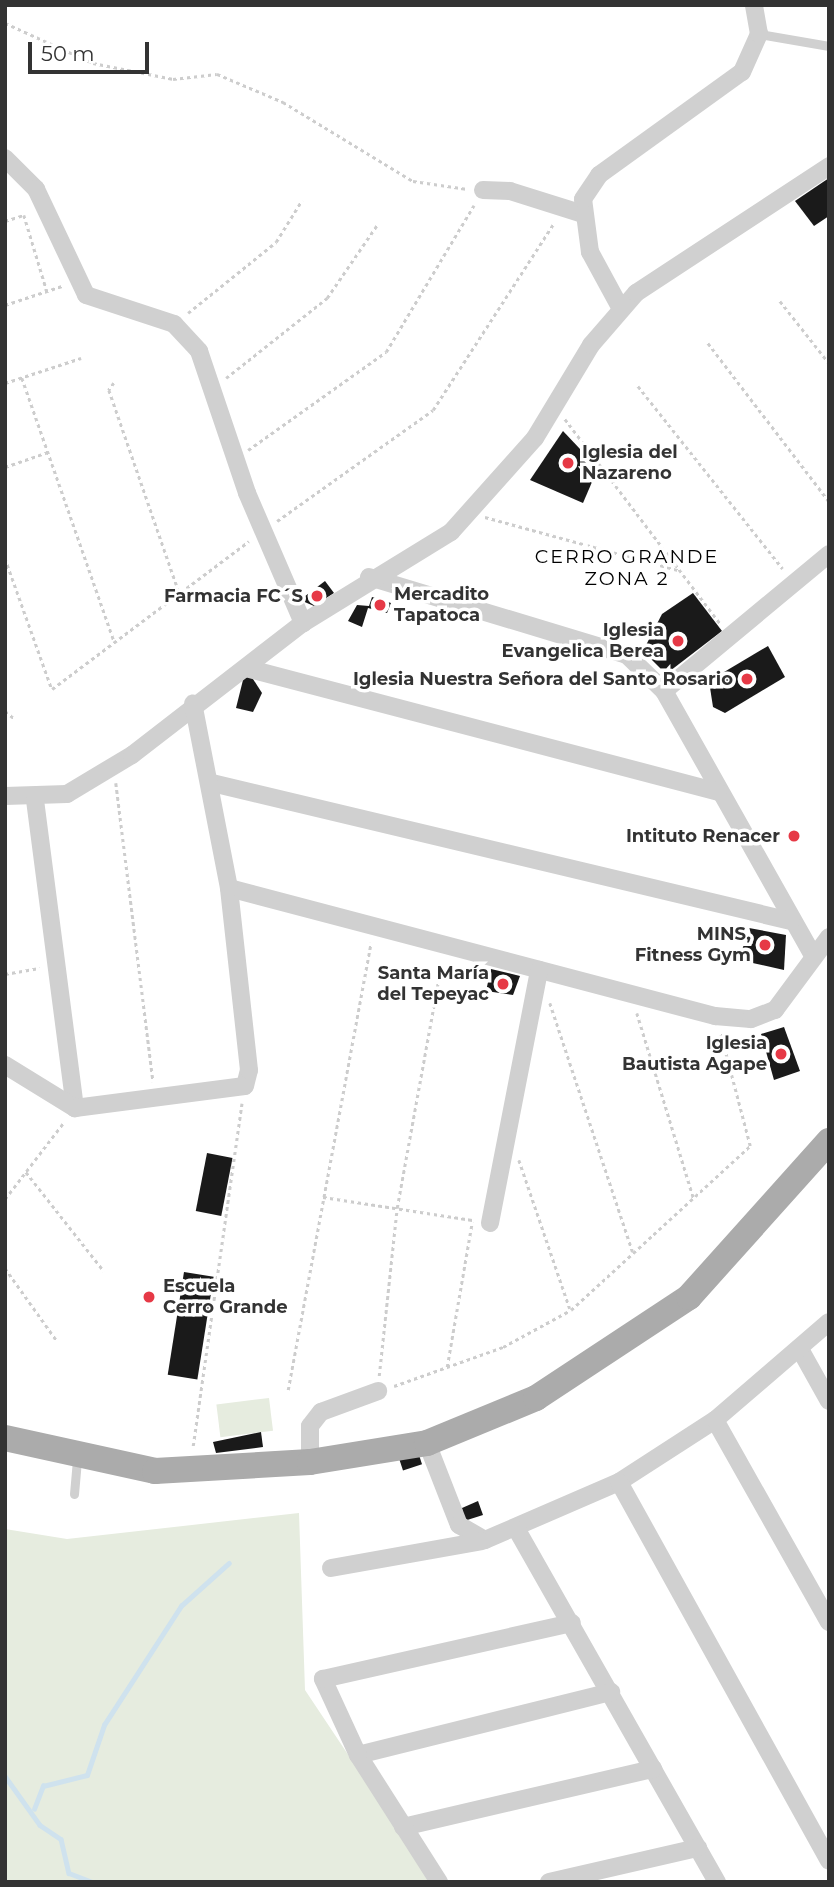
<!DOCTYPE html>
<meta charset="utf-8">
<style>
body{margin:0}
#map{position:relative;width:834px;height:1887px;overflow:hidden;background:#fff;font-family:Montserrat,sans-serif}
div>[style]{position:absolute}
.green>*{inset:0;background:#e6ecdf;transform-origin:0 0}
.stream>*{height:4.5px;margin:-2.25px;padding:0 2.25px;transform-origin:2.25px;border-radius:2.25px;background:#cfe2ee}
.building>*{inset:0;background:#1a1a1a;transform-origin:0 0}
.path>*{height:2.5px;margin-top:-1.25px;transform-origin:0;background:repeating-linear-gradient(90deg,#cdcdcd 0 3.5px,transparent 0 7px)}
.service>*{height:9px;margin:-4.5px;padding:0 4.5px;transform-origin:4.5px;border-radius:4.5px;background:#d0d0d0}
.minor>*{height:18px;margin:-9px;padding:0 9px;transform-origin:9px;border-radius:9px;background:#d0d0d0}
.primary>*{height:26px;margin:-13px;padding:0 13px;transform-origin:13px;border-radius:13px;background:#ababab}
.dots>*{width:19px;height:19px;translate:-50% -50%;box-sizing:border-box;border:4px solid #fff;border-radius:50%}
span{translate:-50% -50%;white-space:nowrap;text-align:center;line-height:1.15;-webkit-text-stroke:7px #fff;paint-order:stroke}
.poi-label{font-size:18px;color:#333;font-weight:700}
.left{translate:0 -50%;text-align:left}
.right{translate:-100% -50%;text-align:right}
.neighbourhood-label{font-size:19px;color:#000;letter-spacing:2px}
.frame{position:absolute;inset:0;border:7px solid #333;pointer-events:none}
.scale{position:absolute;left:28px;top:42px;width:121px;height:32px;box-sizing:border-box;border:4px solid #333;border-top:0;padding-left:9px;font-size:21px;line-height:24px;white-space:nowrap;color:#333;-webkit-text-stroke:5px #fff;paint-order:stroke}
</style>
<div id="map">
<div class="green">
<div style="left:269px;top:1398px;width:33px;height:53px;rotate:83deg"></div>
<div style="clip-path:polygon(299px 1513px,305px 1690px,433px 1882px,5px 1882px,5px 1529px,67px 1539px)"></div>
</div>
<div class="stream">
<div style="left:5px;top:1776px;width:60px;rotate:54.5deg"></div>
<div style="left:40px;top:1825px;width:25px;rotate:34deg"></div>
<div style="left:61px;top:1839px;width:35px;rotate:77deg"></div>
<div style="left:69px;top:1873px;width:26px;rotate:21deg"></div>
<div style="left:34px;top:1809px;width:25px;rotate:-69deg"></div>
<div style="left:43px;top:1786px;width:45px;rotate:-14deg"></div>
<div style="left:87px;top:1775px;width:53px;rotate:-71.2deg"></div>
<div style="left:104px;top:1725px;width:142px;rotate:-57.1deg"></div>
<div style="left:181px;top:1606px;width:64px;rotate:-41.9deg"></div>
</div>
<div class="building">
<div style="clip-path:polygon(829px 178px,829px 216px,814px 226px,795px 201px)"></div>
<div style="clip-path:polygon(563px 431px,598px 468px,583px 503px,530px 480px)"></div>
<div style="clip-path:polygon(325px 581px,334px 593px,314px 606px,300px 600px)"></div>
<div style="clip-path:polygon(693px 593px,722px 631px,666px 674px,643px 651px,662px 614px)"></div>
<div style="clip-path:polygon(372px 597px,391px 603px,387px 613px,368px 608px,362px 627px,348px 621px,357px 605px,369px 606px)"></div>
<div style="clip-path:polygon(768px 646px,785px 677px,725px 713px,713px 707px,709px 681px)"></div>
<div style="clip-path:polygon(246px 668px,262px 693px,253px 712px,236px 708px)"></div>
<div style="clip-path:polygon(749px 928px,786px 935px,784px 970px,739px 960px)"></div>
<div style="clip-path:polygon(491px 969px,520px 976px,513px 995px,486px 991px)"></div>
<div style="clip-path:polygon(784px 1027px,800px 1071px,774px 1080px,761px 1034px)"></div>
<div style="left:207px;top:1153px;width:26px;height:59px;rotate:11deg"></div>
<div style="left:184px;top:1272px;width:30px;height:104px;rotate:9deg"></div>
<div style="clip-path:polygon(261px 1432px,263px 1447px,216px 1453px,213px 1442px)"></div>
<div style="left:418px;top:1452px;width:13px;height:20px;rotate:72deg"></div>
<div style="clip-path:polygon(478px 1501px,483px 1515px,464px 1521px,462px 1508px)"></div>
</div>
<div class="path">
<div style="left:5px;top:23px;width:97px;rotate:24.4deg"></div>
<div style="left:93px;top:63px;width:82px;rotate:11.3deg"></div>
<div style="left:173px;top:79px;width:44px;rotate:-6.5deg"></div>
<div style="left:217px;top:74px;width:72px;rotate:23deg"></div>
<div style="left:283px;top:102px;width:152px;rotate:31.3deg"></div>
<div style="left:413px;top:181px;width:55px;rotate:8.4deg"></div>
<div style="left:5px;top:221px;width:20px;rotate:-18deg"></div>
<div style="left:24px;top:215px;width:79px;rotate:73.2deg"></div>
<div style="left:780px;top:301px;width:79px;rotate:51.7deg"></div>
<div style="left:5px;top:305px;width:60px;rotate:-18.4deg"></div>
<div style="left:188px;top:313px;width:113px;rotate:-38.9deg"></div>
<div style="left:276px;top:242px;width:49px;rotate:-58.2deg"></div>
<div style="left:708px;top:343px;width:199px;rotate:52.6deg"></div>
<div style="left:22px;top:378px;width:279px;rotate:70.7deg"></div>
<div style="left:226px;top:378px;width:129px;rotate:-38.4deg"></div>
<div style="left:327px;top:298px;width:88px;rotate:-55.6deg"></div>
<div style="left:5px;top:383px;width:80px;rotate:-18.2deg"></div>
<div style="left:114px;top:383px;width:9px;rotate:126deg"></div>
<div style="left:109px;top:390px;width:214px;rotate:70.9deg"></div>
<div style="left:638px;top:386px;width:233px;rotate:51.6deg"></div>
<div style="left:565px;top:419px;width:256px;rotate:52.8deg"></div>
<div style="left:248px;top:450px;width:169px;rotate:-35.4deg"></div>
<div style="left:386px;top:352px;width:171px;rotate:-59.1deg"></div>
<div style="left:5px;top:467px;width:46px;rotate:-19.2deg"></div>
<div style="left:485px;top:517px;width:203px;rotate:15.4deg"></div>
<div style="left:277px;top:521px;width:191px;rotate:-35.4deg"></div>
<div style="left:433px;top:410px;width:223px;rotate:-57.1deg"></div>
<div style="left:5px;top:558px;width:139px;rotate:70.3deg"></div>
<div style="left:52px;top:689px;width:246px;rotate:-36.9deg"></div>
<div style="left:5px;top:711px;width:13px;rotate:39deg"></div>
<div style="left:116px;top:783px;width:301px;rotate:82.9deg"></div>
<div style="left:5px;top:974px;width:35px;rotate:-10deg"></div>
<div style="left:550px;top:1003px;width:262px;rotate:71.6deg"></div>
<div style="left:637px;top:1013px;width:195px;rotate:73deg"></div>
<div style="left:519px;top:1160px;width:157px;rotate:71.1deg"></div>
<div style="left:26px;top:1172px;width:126px;rotate:51.8deg"></div>
<div style="left:323px;top:1197px;width:151px;rotate:8.8deg"></div>
<div style="left:5px;top:1199px;width:97px;rotate:-52.5deg"></div>
<div style="left:5px;top:1268px;width:90px;rotate:54.5deg"></div>
<div style="left:447px;top:1367px;width:147px;rotate:-80.2deg"></div>
<div style="left:379px;top:1376px;width:169px;rotate:-83.9deg"></div>
<div style="left:397px;top:1208px;width:251px;rotate:-79.7deg"></div>
<div style="left:394px;top:1386px;width:116px;rotate:-19.7deg"></div>
<div style="left:503px;top:1347px;width:77px;rotate:-28.6deg"></div>
<div style="left:571px;top:1310px;width:243px;rotate:-42.5deg"></div>
<div style="left:750px;top:1146px;width:118px;rotate:-104.7deg"></div>
<div style="left:288px;top:1390px;width:455px;rotate:-79.5deg"></div>
<div style="left:193px;top:1446px;width:346px;rotate:-81.9deg"></div>
</div>
<div class="service">
<div style="left:759px;top:34px;width:71px;rotate:9.7deg"></div>
<div style="left:74px;top:1494px;width:37px;rotate:-85deg"></div>
</div>
<div class="minor">
<div style="left:5px;top:158px;width:44px;rotate:45deg"></div>
<div style="left:36px;top:189px;width:117px;rotate:64.7deg"></div>
<div style="left:86px;top:295px;width:93px;rotate:18.2deg"></div>
<div style="left:174px;top:324px;width:37px;rotate:47deg"></div>
<div style="left:199px;top:351px;width:150px;rotate:71.3deg"></div>
<div style="left:247px;top:493px;width:142px;rotate:66.7deg"></div>
<div style="left:483px;top:190px;width:27px;rotate:2deg"></div>
<div style="left:510px;top:191px;width:77px;rotate:17.5deg"></div>
<div style="left:621px;top:309px;width:65px;rotate:-118.5deg"></div>
<div style="left:590px;top:252px;width:53px;rotate:-97.5deg"></div>
<div style="left:583px;top:199px;width:29px;rotate:-56deg"></div>
<div style="left:599px;top:175px;width:176px;rotate:-35.8deg"></div>
<div style="left:742px;top:72px;width:42px;rotate:-65.9deg"></div>
<div style="left:759px;top:34px;width:29px;rotate:-100deg"></div>
<div style="left:369px;top:577px;width:270px;rotate:16.8deg"></div>
<div style="left:627px;top:655px;width:52px;rotate:44.2deg"></div>
<div style="left:664px;top:691px;width:303px;rotate:60.6deg"></div>
<div style="left:246px;top:668px;width:488px;rotate:14.7deg"></div>
<div style="left:664px;top:691px;width:214px;rotate:-39.7deg"></div>
<div style="left:212px;top:783px;width:595px;rotate:13.41deg"></div>
<div style="left:5px;top:796px;width:62px;rotate:-1.8deg"></div>
<div style="left:67px;top:794px;width:76px;rotate:-31deg"></div>
<div style="left:132px;top:755px;width:216px;rotate:-37.7deg"></div>
<div style="left:303px;top:623px;width:174px;rotate:-31.6deg"></div>
<div style="left:451px;top:532px;width:126px;rotate:-48.2deg"></div>
<div style="left:535px;top:438px;width:109px;rotate:-58.9deg"></div>
<div style="left:591px;top:345px;width:69px;rotate:-49.1deg"></div>
<div style="left:636px;top:293px;width:231px;rotate:-33.3deg"></div>
<div style="left:35px;top:800px;width:311px;rotate:82.6deg"></div>
<div style="left:229px;top:888px;width:503px;rotate:14.76deg"></div>
<div style="left:715px;top:1016px;width:36px;rotate:5deg"></div>
<div style="left:751px;top:1019px;width:26px;rotate:-21deg"></div>
<div style="left:775px;top:1010px;width:91px;rotate:-53.5deg"></div>
<div style="left:5px;top:1065px;width:82px;rotate:31.6deg"></div>
<div style="left:75px;top:1108px;width:171px;rotate:-7.4deg"></div>
<div style="left:245px;top:1086px;width:16px;rotate:-76deg"></div>
<div style="left:249px;top:1070px;width:183px;rotate:-96.3deg"></div>
<div style="left:229px;top:888px;width:188px;rotate:-101deg"></div>
<div style="left:490px;top:1223px;width:258px;rotate:-79deg"></div>
<div style="left:801px;top:1351px;width:57px;rotate:60.8deg"></div>
<div style="left:715px;top:1420px;width:232px;rotate:60.6deg"></div>
<div style="left:427px;top:1443px;width:88px;rotate:68.7deg"></div>
<div style="left:459px;top:1525px;width:30px;rotate:30deg"></div>
<div style="left:485px;top:1540px;width:146px;rotate:-23.4deg"></div>
<div style="left:619px;top:1482px;width:114px;rotate:-32.9deg"></div>
<div style="left:715px;top:1420px;width:150px;rotate:-40.7deg"></div>
<div style="left:310px;top:1462px;width:36px;rotate:-90deg"></div>
<div style="left:310px;top:1426px;width:18px;rotate:-52deg"></div>
<div style="left:321px;top:1412px;width:61px;rotate:-20.2deg"></div>
<div style="left:619px;top:1482px;width:433px;rotate:61deg"></div>
<div style="left:517px;top:1530px;width:405px;rotate:60.4deg"></div>
<div style="left:331px;top:1568px;width:153px;rotate:-10.1deg"></div>
<div style="left:358px;top:1755px;width:261px;rotate:-14deg"></div>
<div style="left:403px;top:1827px;width:257px;rotate:-13.1deg"></div>
<div style="left:439px;top:1882px;width:151px;rotate:-122.5deg"></div>
<div style="left:358px;top:1755px;width:84px;rotate:-114.7deg"></div>
<div style="left:323px;top:1679px;width:255px;rotate:-12.7deg"></div>
<div style="left:549px;top:1882px;width:153px;rotate:-12.9deg"></div>
</div>
<div class="primary">
<div style="left:5px;top:1438px;width:154px;rotate:12.4deg"></div>
<div style="left:155px;top:1471px;width:155px;rotate:-3.3deg"></div>
<div style="left:310px;top:1462px;width:119px;rotate:-9.2deg"></div>
<div style="left:427px;top:1443px;width:118px;rotate:-22.4deg"></div>
<div style="left:536px;top:1398px;width:183px;rotate:-33.4deg"></div>
<div style="left:689px;top:1297px;width:210px;rotate:-48.1deg"></div>
</div>
<div class="dots">
<div style="left:568px;top:463px;background:#e63946"></div>
<div style="left:317px;top:596px;background:#e63946"></div>
<div style="left:380px;top:605px;background:#e63946"></div>
<div style="left:678px;top:641px;background:#e63946"></div>
<div style="left:747px;top:679px;background:#e63946"></div>
<div style="left:794px;top:836px;background:#e63946"></div>
<div style="left:765px;top:945px;background:#e63946"></div>
<div style="left:503px;top:984px;background:#e63946"></div>
<div style="left:781px;top:1054px;background:#e63946"></div>
<div style="left:149px;top:1297px;background:#e63946"></div>
</div>
<div class="poi-label">
<span class="left" style="left:582px;top:463px">Iglesia del<br>Nazareno</span>
<span class="left" style="left:394px;top:605px">Mercadito<br>Tapatoca</span>
<span class="right" style="left:303px;top:596px">Farmacia FC´S</span>
<span class="right" style="left:664px;top:641px">Iglesia<br>Evangelica Berea</span>
<span class="right" style="left:733px;top:679px">Iglesia Nuestra Señora del Santo Rosario</span>
<span class="right" style="left:780px;top:836px">Intituto Renacer</span>
<span class="right" style="left:751px;top:945px">MINS,<br>Fitness Gym</span>
<span class="right" style="left:489px;top:984px">Santa María<br>del Tepeyac</span>
<span class="right" style="left:767px;top:1054px">Iglesia<br>Bautista Agape</span>
<span class="left" style="left:163px;top:1297px">Escuela<br>Cerro Grande</span>
</div>
<div class="neighbourhood-label">
<span style="left:627px;top:568px">CERRO GRANDE<br>ZONA 2</span>
</div>
<div class="frame"></div>
<div class="scale">50 m</div>
</div>
